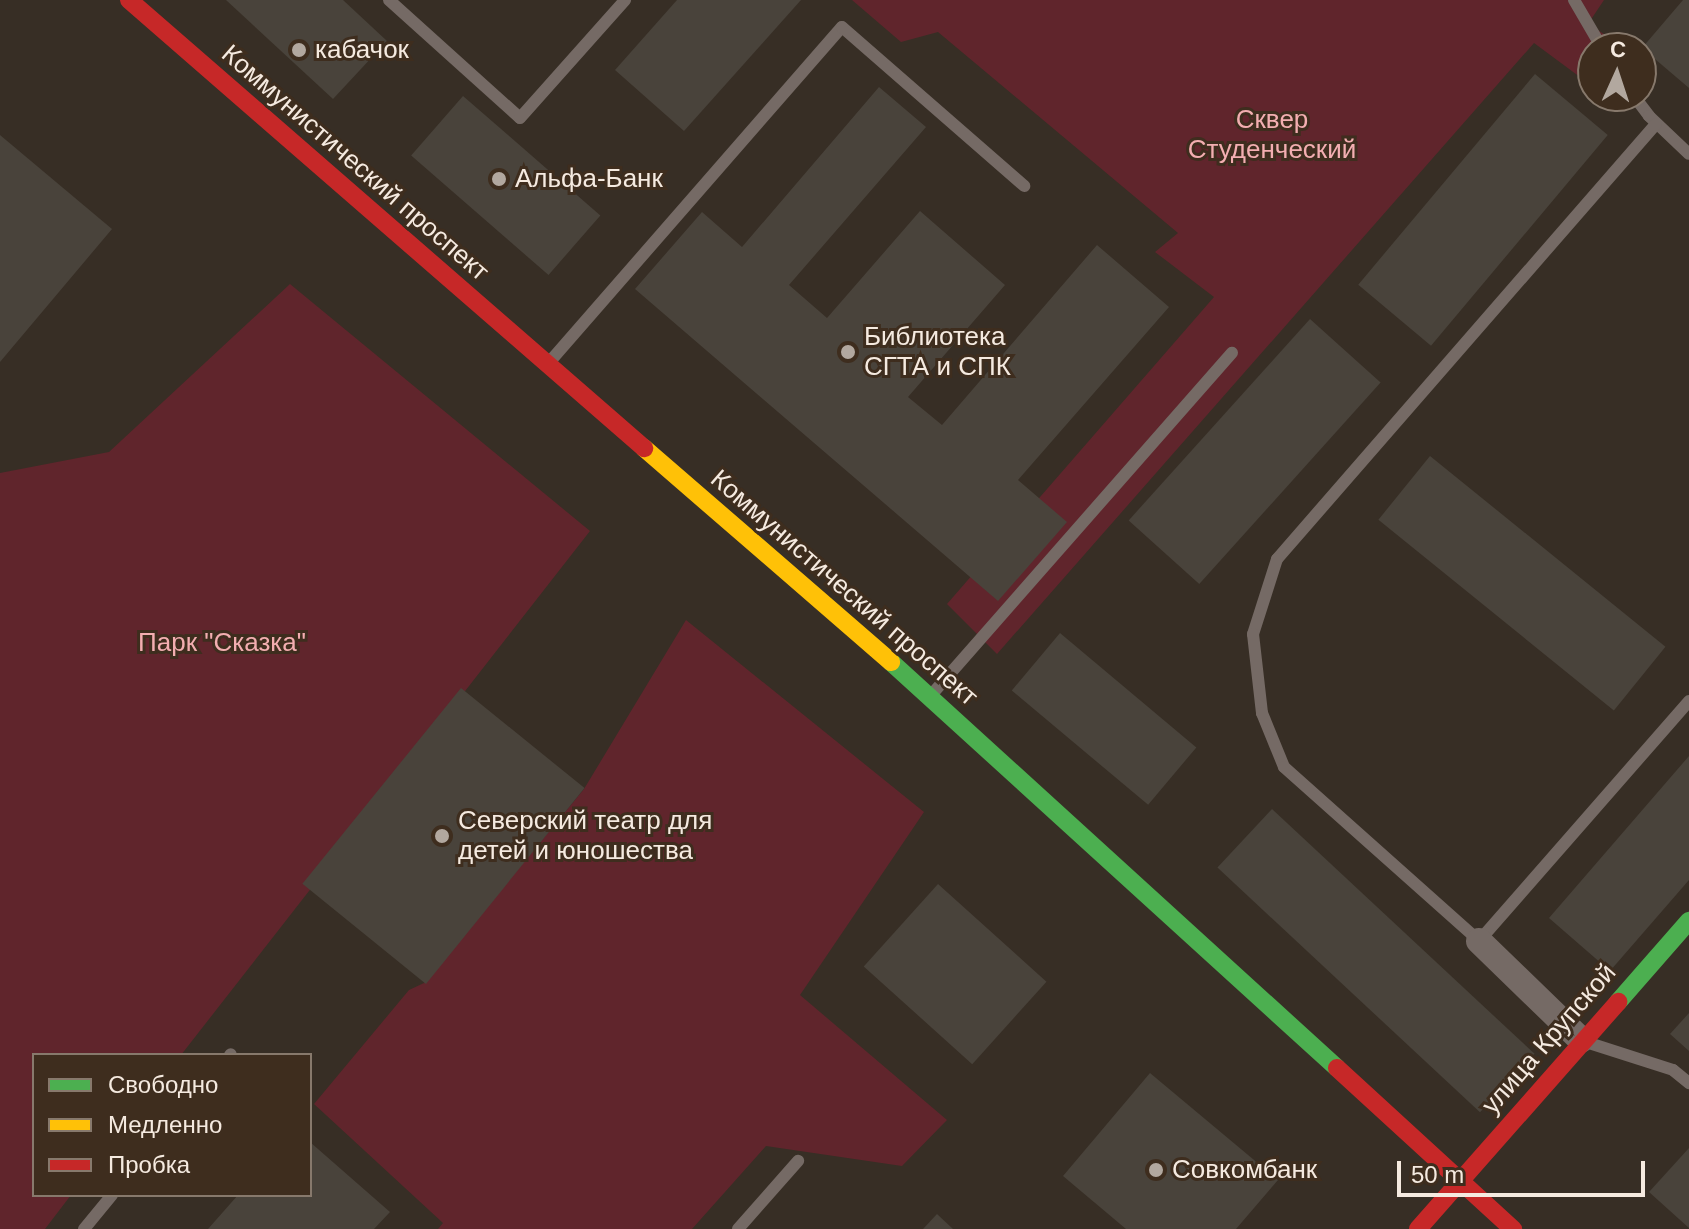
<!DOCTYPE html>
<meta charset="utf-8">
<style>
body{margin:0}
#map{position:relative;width:1689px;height:1229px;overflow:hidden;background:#372e25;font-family:Helvetica,sans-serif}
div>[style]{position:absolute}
.green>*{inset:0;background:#60252c}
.building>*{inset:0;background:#49433b;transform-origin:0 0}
.lane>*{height:12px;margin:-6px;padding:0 6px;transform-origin:6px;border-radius:6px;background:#756a65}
.street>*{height:26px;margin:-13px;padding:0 13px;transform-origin:13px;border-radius:13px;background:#756a65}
.fast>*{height:18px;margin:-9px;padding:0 9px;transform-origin:9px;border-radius:9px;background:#4caf50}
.slow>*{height:18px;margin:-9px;padding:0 9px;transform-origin:9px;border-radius:9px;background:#ffc107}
.jam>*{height:18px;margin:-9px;padding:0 9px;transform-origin:9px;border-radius:9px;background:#c62828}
.dots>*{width:22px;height:22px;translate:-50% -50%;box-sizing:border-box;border:4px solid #3e2d1e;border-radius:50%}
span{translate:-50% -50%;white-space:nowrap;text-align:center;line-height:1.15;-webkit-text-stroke:6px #3e2d1e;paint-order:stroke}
.poi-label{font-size:26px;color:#f5eae0}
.left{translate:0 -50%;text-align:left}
.park-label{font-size:26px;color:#f3aeb1}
.street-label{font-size:26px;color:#f5eae0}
.legend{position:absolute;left:32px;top:1053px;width:280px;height:144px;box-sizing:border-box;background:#3e2d1e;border:2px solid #87796c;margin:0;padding:10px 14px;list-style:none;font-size:24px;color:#f5eae0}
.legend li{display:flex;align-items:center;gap:16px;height:40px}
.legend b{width:40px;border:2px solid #87796c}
.north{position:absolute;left:1577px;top:32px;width:80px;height:80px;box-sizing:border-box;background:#3e2d1e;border:2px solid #87796c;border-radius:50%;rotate:3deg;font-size:22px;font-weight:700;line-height:32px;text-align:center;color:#f5eae0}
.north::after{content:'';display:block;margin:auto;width:28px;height:36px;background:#b2a89f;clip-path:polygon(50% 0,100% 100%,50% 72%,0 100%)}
.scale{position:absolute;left:1397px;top:1161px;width:248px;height:36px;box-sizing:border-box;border:4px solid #f5eae0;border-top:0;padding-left:10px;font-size:24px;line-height:28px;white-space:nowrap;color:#f5eae0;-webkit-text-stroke:6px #3e2d1e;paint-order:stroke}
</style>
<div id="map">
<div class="green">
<div style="clip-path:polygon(1604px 0,1588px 24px,1623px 46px,1593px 48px,1593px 78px,1588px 83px,1534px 43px,997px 654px,947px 604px,1214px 297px,1155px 252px,1178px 233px,938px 32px,901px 42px,852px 0)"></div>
<div style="clip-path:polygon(290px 284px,590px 531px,181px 1055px,34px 1055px,34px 1195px,71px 1195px,45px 1229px,0 1229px,0 473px,109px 452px)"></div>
<div style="clip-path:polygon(686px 620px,924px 812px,800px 995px,947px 1120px,902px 1166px,766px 1146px,692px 1229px,438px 1229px,443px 1223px,314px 1104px,409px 990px,424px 983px,584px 789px)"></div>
</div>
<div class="building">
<div style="clip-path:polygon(226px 0,343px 0,387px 41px,333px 99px)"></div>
<div style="clip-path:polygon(677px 0,801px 0,684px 131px,615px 70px)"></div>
<div style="clip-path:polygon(1683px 0,1689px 0,1689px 88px,1642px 48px)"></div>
<div style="left:1535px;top:74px;width:95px;height:275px;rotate:40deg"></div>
<div style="clip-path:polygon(879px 87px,926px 127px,789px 285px,827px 318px,920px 211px,1005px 285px,908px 397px,942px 425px,1097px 245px,1169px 307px,1018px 480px,1067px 522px,998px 601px,635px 289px,702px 212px,742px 247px)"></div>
<div style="left:463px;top:96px;width:182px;height:79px;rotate:41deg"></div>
<div style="clip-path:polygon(0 135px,112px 229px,0 362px)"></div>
<div style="left:1310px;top:319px;width:95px;height:271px;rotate:42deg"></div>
<div style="left:1430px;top:456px;width:303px;height:82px;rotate:39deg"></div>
<div style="left:1060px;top:633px;width:178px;height:75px;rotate:40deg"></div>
<div style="left:461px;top:688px;width:159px;height:252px;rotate:39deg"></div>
<div style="clip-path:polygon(1689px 756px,1689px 880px,1610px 971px,1549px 918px)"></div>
<div style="left:1272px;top:809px;width:359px;height:80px;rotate:43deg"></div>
<div style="left:938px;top:884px;width:146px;height:111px;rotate:42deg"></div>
<div style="clip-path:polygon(1689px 1013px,1689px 1051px,1670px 1034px)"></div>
<div style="clip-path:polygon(1150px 1073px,1278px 1180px,1236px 1229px,1126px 1229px,1063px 1176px)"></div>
<div style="clip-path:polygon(310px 1142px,390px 1212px,374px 1229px,208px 1229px,238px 1195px,310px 1195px)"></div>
<div style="clip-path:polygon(1689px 1148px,1689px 1228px,1649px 1192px)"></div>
<div style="clip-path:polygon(937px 1214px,953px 1229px,923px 1229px)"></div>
</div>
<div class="lane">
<div style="left:389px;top:0;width:176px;rotate:42deg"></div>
<div style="left:520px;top:118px;width:158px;rotate:-48.3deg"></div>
<div style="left:1574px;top:0;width:56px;rotate:59.7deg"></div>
<div style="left:1634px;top:96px;width:25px;rotate:53deg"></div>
<div style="left:1649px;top:116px;width:55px;rotate:43.5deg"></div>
<div style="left:1656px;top:124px;width:577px;rotate:131.06deg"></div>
<div style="left:1277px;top:559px;width:79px;rotate:107.7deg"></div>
<div style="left:1253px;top:634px;width:80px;rotate:83.5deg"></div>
<div style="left:1262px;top:713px;width:58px;rotate:67.8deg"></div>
<div style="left:1284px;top:767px;width:261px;rotate:41.7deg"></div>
<div style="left:1479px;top:941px;width:319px;rotate:-48.8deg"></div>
<div style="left:553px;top:358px;width:439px;rotate:-48.9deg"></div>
<div style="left:842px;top:27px;width:242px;rotate:41.1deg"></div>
<div style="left:933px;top:693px;width:453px;rotate:-48.7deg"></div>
<div style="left:1589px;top:1043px;width:88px;rotate:17.8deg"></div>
<div style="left:1673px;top:1070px;width:21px;rotate:39deg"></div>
<div style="left:230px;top:1055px;width:1px;rotate:-45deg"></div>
<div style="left:84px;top:1229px;width:44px;rotate:-50.5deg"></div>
<div style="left:738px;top:1229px;width:91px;rotate:-48.6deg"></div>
</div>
<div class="street">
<div style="left:1479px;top:941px;width:142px;rotate:44.1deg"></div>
</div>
<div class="fast">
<div style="left:891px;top:662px;width:603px;rotate:42.31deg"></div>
<div style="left:1618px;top:1002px;width:108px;rotate:-48.8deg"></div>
</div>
<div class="slow">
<div style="left:644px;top:448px;width:327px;rotate:40.9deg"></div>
</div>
<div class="jam">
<div style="left:129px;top:0;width:683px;rotate:41.02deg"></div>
<div style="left:1337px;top:1068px;width:239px;rotate:42.5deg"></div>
<div style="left:1418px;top:1229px;width:303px;rotate:-48.6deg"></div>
</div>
<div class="dots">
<div style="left:299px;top:50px;background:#b2a89f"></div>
<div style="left:499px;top:179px;background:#b2a89f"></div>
<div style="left:848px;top:352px;background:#b2a89f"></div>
<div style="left:442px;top:836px;background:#b2a89f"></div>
<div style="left:1156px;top:1170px;background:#b2a89f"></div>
</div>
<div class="poi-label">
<span class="left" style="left:315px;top:50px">кабачок</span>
<span class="left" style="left:515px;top:179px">Альфа-Банк</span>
<span class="left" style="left:864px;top:352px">Библиотека<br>СГТА и СПК</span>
<span class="left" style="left:458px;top:836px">Северский театр для<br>детей и юношества</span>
<span class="left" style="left:1172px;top:1170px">Совкомбанк</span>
</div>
<div class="park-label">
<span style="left:1272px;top:135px">Сквер<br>Студенческий</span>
<span style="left:222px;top:643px">Парк "Сказка"</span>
</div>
<div class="street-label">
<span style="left:355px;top:163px;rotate:41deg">Коммунистический проспект</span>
<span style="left:844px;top:588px;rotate:41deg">Коммунистический проспект</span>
<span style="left:1549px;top:1039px;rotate:-49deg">улица Крупской</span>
</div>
<ul class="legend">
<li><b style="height:10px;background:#4caf50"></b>Свободно</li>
<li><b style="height:10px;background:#ffc107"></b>Медленно</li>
<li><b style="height:10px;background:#c62828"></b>Пробка</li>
</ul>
<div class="north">С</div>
<div class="scale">50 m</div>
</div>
